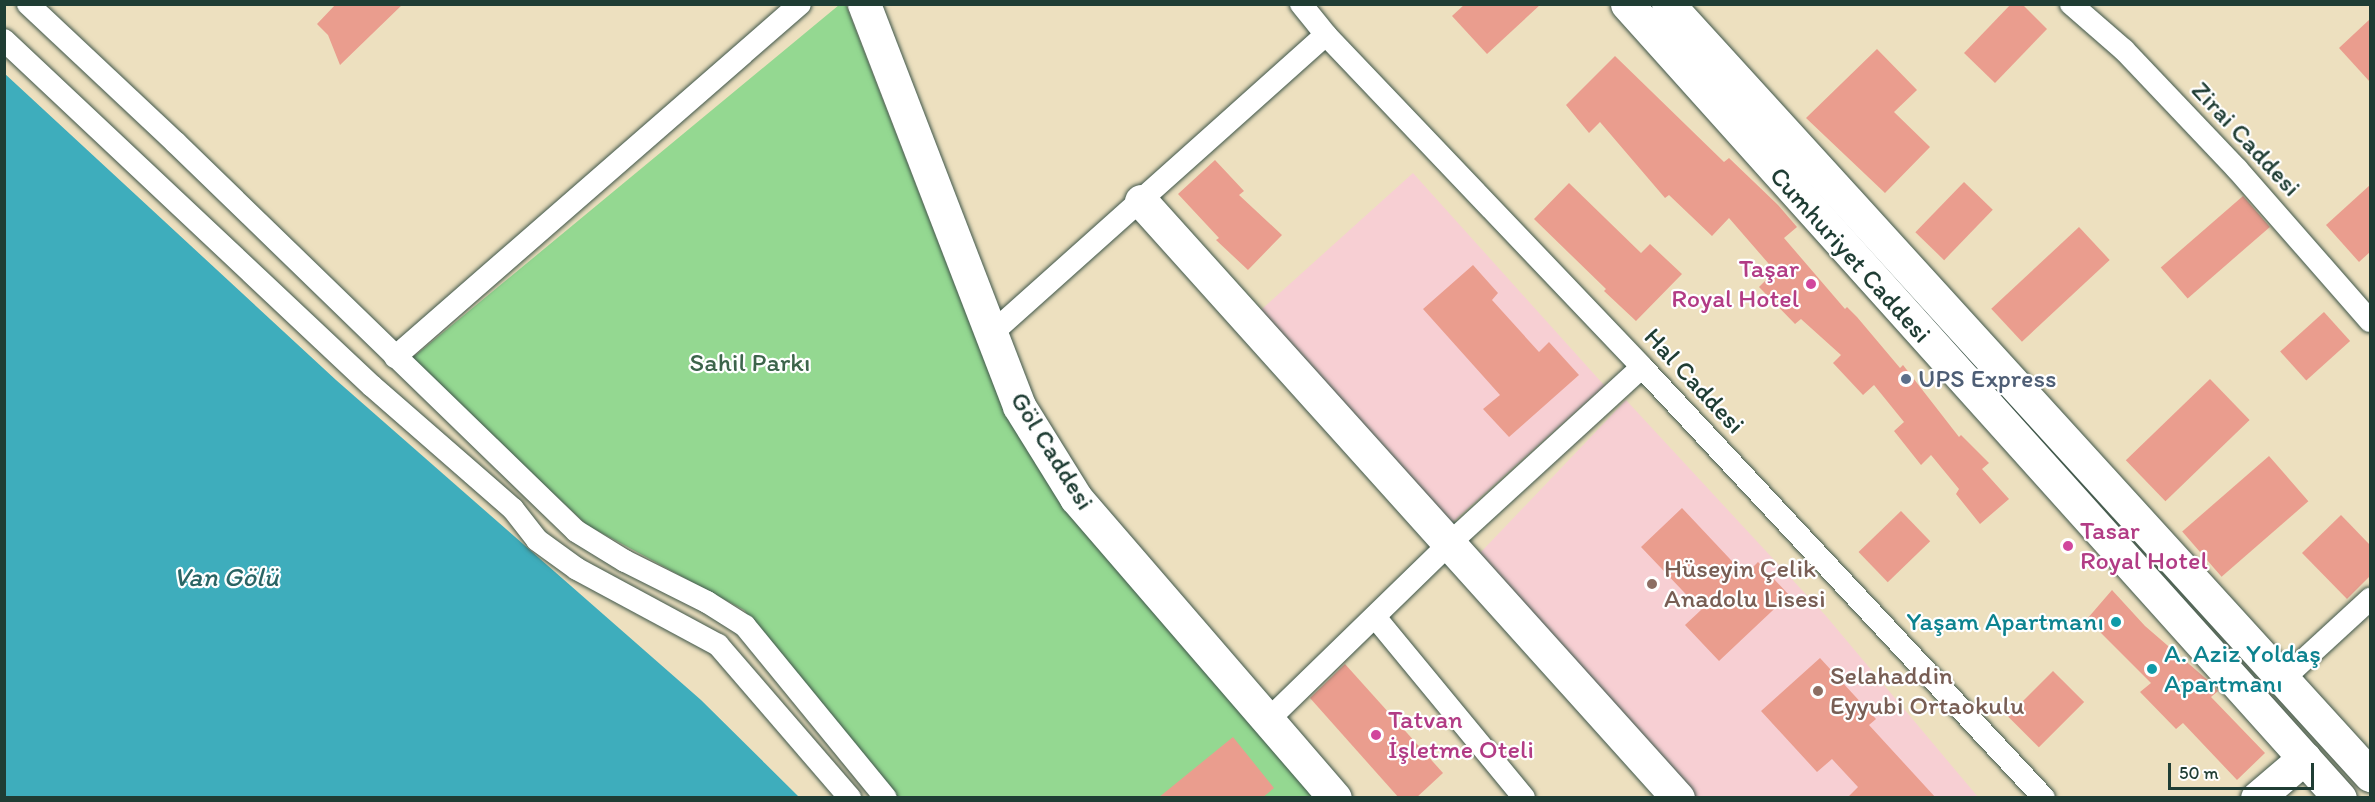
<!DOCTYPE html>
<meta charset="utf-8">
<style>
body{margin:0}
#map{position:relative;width:2375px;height:802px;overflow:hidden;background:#ede0bf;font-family:Itim,sans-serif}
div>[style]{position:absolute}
.built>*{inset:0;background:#f7cfd3;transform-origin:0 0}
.green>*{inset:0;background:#94d891}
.water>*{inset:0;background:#3eadbc}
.building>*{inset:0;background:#ea9d8e;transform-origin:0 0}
.roads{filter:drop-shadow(0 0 2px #3e5549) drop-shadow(0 0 2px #3e5549)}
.street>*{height:22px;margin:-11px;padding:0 11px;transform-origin:11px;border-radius:11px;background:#fff}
.secondary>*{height:33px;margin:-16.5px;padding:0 16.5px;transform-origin:16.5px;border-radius:16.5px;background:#fff}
.highway>*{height:33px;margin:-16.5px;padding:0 16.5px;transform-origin:16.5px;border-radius:16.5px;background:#fff}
.dots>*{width:16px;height:16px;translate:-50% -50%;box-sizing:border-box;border:3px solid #fff;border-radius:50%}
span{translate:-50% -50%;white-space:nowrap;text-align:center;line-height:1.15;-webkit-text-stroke:4.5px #fff;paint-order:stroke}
.street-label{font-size:26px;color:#1f3d34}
.hotel-label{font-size:26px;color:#b23c85}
.right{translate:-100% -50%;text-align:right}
.left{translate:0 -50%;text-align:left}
.park-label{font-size:26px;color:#3c644b}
.service-label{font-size:26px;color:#4e5e75}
.education-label{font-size:26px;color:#785e54}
.culture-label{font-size:26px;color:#0d838f}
.water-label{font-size:27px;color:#2a6464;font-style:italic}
.frame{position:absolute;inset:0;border:6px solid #1f3d34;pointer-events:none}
.scale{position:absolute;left:2168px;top:763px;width:146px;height:27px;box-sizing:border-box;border:3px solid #1f3d34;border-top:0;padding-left:8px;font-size:18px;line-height:21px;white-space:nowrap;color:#1f3d34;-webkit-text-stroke:4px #fff;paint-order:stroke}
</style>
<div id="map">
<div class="built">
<div style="left:1413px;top:173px;width:286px;height:205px;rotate:48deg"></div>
<div style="clip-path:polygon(1626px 400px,1826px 616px,1978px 797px,1696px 797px,1668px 767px,1480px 553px)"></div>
</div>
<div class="green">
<div style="clip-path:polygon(839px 5px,846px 5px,1002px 407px,1317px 797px,896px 797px,744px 610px,587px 525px,411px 359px)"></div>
</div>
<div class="water">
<div style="clip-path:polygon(4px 73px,336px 380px,701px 700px,799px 797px,5px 797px)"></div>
</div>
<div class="building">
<div style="clip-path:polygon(336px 4px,403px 4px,340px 65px,328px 35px,317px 24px)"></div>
<div style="clip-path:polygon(1465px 4px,1541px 4px,1487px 54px,1452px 16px)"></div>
<div style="clip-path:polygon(2011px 4px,2022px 4px,2047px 29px,1995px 83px,1964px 53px)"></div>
<div style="clip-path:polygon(2370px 19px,2370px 82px,2339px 48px)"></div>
<div style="clip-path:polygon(1877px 49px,1917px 90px,1894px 112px,1930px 147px,1885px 193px,1806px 118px)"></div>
<div style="clip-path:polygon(1615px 56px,1724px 162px,1729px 158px,1778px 205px,1797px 227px,1784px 238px,1845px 309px,1847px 307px,1857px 317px,1900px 368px,1903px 365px,1959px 437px,1961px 435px,1989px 463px,1982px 469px,2009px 499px,1980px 524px,1956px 494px,1959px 489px,1931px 455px,1921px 465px,1894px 431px,1904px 422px,1874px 385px,1863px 395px,1833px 363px,1841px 355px,1801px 319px,1795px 324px,1759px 287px,1775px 271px,1729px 218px,1712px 236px,1669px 195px,1665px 198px,1600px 122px,1589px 133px,1566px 105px)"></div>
<div style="clip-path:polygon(1215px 160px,1244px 191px,1239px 195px,1282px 235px,1248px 270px,1216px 240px,1219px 238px,1178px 194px)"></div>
<div style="left:1964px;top:182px;width:40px;height:70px;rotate:44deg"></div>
<div style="clip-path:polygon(1569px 183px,1641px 253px,1650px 244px,1682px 274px,1636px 321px,1604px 291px,1606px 289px,1534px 219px)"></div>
<div style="clip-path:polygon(2370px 185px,2370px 252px,2359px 262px,2326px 225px)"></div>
<div style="left:2243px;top:196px;width:41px;height:109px;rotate:49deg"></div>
<div style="left:2079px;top:227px;width:45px;height:120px;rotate:47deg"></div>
<div style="clip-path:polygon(1473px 265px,1498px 293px,1492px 300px,1539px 352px,1549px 342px,1579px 375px,1509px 437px,1483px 409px,1500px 395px,1423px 309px)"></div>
<div style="left:2324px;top:312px;width:39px;height:59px;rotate:48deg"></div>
<div style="left:2210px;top:379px;width:57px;height:117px;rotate:46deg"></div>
<div style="left:2269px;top:456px;width:60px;height:115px;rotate:49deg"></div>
<div style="clip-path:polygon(1682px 508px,1745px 575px,1758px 562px,1789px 595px,1719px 661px,1685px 625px,1701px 610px,1641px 547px)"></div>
<div style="left:1901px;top:511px;width:42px;height:59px;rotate:46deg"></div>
<div style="clip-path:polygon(2341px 515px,2370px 545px,2370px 576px,2347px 599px,2302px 553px)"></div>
<div style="clip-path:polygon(2112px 590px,2145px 626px,2211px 683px,2218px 691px,2211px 697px,2265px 753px,2237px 780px,2183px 723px,2176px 729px,2140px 692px,2151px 683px,2087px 619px)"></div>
<div style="clip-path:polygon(1820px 658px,1876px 719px,1869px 725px,1936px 798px,1847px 798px,1858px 787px,1832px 759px,1817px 772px,1761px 711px)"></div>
<div style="clip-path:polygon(1345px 664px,1443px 773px,1416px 798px,1399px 798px,1310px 698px)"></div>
<div style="left:2053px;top:671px;width:44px;height:64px;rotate:45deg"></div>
<div style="clip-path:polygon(1233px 737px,1274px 788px,1262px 798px,1158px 798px)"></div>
</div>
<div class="roads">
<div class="street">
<div style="left:28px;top:4px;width:202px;rotate:43.2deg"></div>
<div style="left:175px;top:142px;width:559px;rotate:44.13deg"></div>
<div style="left:576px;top:531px;width:57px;rotate:31.5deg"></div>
<div style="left:625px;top:561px;width:92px;rotate:26.6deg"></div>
<div style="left:707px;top:602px;width:45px;rotate:32.3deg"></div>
<div style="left:745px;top:626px;width:222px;rotate:50.7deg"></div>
<div style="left:1301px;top:4px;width:40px;rotate:51deg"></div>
<div style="left:1326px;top:35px;width:458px;rotate:46.4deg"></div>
<div style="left:1642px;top:367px;width:589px;rotate:46.99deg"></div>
<div style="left:2071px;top:4px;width:70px;rotate:41deg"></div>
<div style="left:2124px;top:50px;width:164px;rotate:46.5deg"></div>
<div style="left:2237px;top:169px;width:202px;rotate:48.8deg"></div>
<div style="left:4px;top:40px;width:505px;rotate:43.24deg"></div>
<div style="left:372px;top:386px;width:187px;rotate:41.1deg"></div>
<div style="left:513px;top:509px;width:39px;rotate:52deg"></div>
<div style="left:537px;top:540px;width:49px;rotate:35.9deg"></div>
<div style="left:577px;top:569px;width:160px;rotate:28.3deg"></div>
<div style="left:718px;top:645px;width:202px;rotate:49.2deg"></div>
<div style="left:991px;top:334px;width:449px;rotate:-41.8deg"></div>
<div style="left:395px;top:357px;width:537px;rotate:-41.08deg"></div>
<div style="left:1375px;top:617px;width:234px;rotate:50.5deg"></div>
<div style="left:2282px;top:680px;width:120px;rotate:-42.6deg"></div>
<div style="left:1267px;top:721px;width:255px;rotate:-44.2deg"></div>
<div style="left:1450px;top:543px;width:260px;rotate:-42.5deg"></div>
</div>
<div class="secondary">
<div style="left:864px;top:4px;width:431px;rotate:68.9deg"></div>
<div style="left:1019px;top:406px;width:108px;rotate:58.2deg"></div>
<div style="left:1076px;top:498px;width:396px;rotate:49.2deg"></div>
<div style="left:1141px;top:201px;width:803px;rotate:48.03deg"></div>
<div style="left:2257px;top:798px;width:62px;rotate:-40.4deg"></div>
</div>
<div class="highway">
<div style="left:1627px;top:4px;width:1067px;rotate:48.08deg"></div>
<div style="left:1668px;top:4px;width:1043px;rotate:47.68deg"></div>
</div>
</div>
<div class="dots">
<div style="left:1811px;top:284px;background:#d1479c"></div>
<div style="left:1906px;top:379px;background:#5c6f8a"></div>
<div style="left:2068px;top:546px;background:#d1479c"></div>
<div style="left:1652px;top:584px;background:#8d6e63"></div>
<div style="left:2116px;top:622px;background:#0f9aa8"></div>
<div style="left:2152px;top:669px;background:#0f9aa8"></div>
<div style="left:1818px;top:691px;background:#8d6e63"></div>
<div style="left:1376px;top:735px;background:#d1479c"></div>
</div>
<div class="street-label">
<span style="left:2246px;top:139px;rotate:47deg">Zirai Caddesi</span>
<span style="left:1850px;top:255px;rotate:48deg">Cumhuriyet Caddesi</span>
<span style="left:1694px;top:381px;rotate:47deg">Hal Caddesi</span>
<span style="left:1052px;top:451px;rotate:58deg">Göl Caddesi</span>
</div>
<div class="hotel-label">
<span class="right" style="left:1799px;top:284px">Taşar<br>Royal Hotel</span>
<span class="left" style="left:2080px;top:546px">Tasar<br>Royal Hotel</span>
<span class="left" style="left:1388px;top:735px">Tatvan<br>İşletme Oteli</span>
</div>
<div class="park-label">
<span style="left:750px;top:363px">Sahil Parkı</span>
</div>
<div class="service-label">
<span class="left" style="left:1918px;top:379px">UPS Express</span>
</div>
<div class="education-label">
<span class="left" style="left:1664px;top:584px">Hüseyin Çelik<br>Anadolu Lisesi</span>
<span class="left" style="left:1830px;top:691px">Selahaddin<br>Eyyubi Ortaokulu</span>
</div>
<div class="culture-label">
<span class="right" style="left:2104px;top:622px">Yaşam Apartmanı</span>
<span class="left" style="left:2164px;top:669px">A. Aziz Yoldaş<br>Apartmanı</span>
</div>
<div class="water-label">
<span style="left:226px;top:577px">Van Gölü</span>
</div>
<div class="frame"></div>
<div class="scale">50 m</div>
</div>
